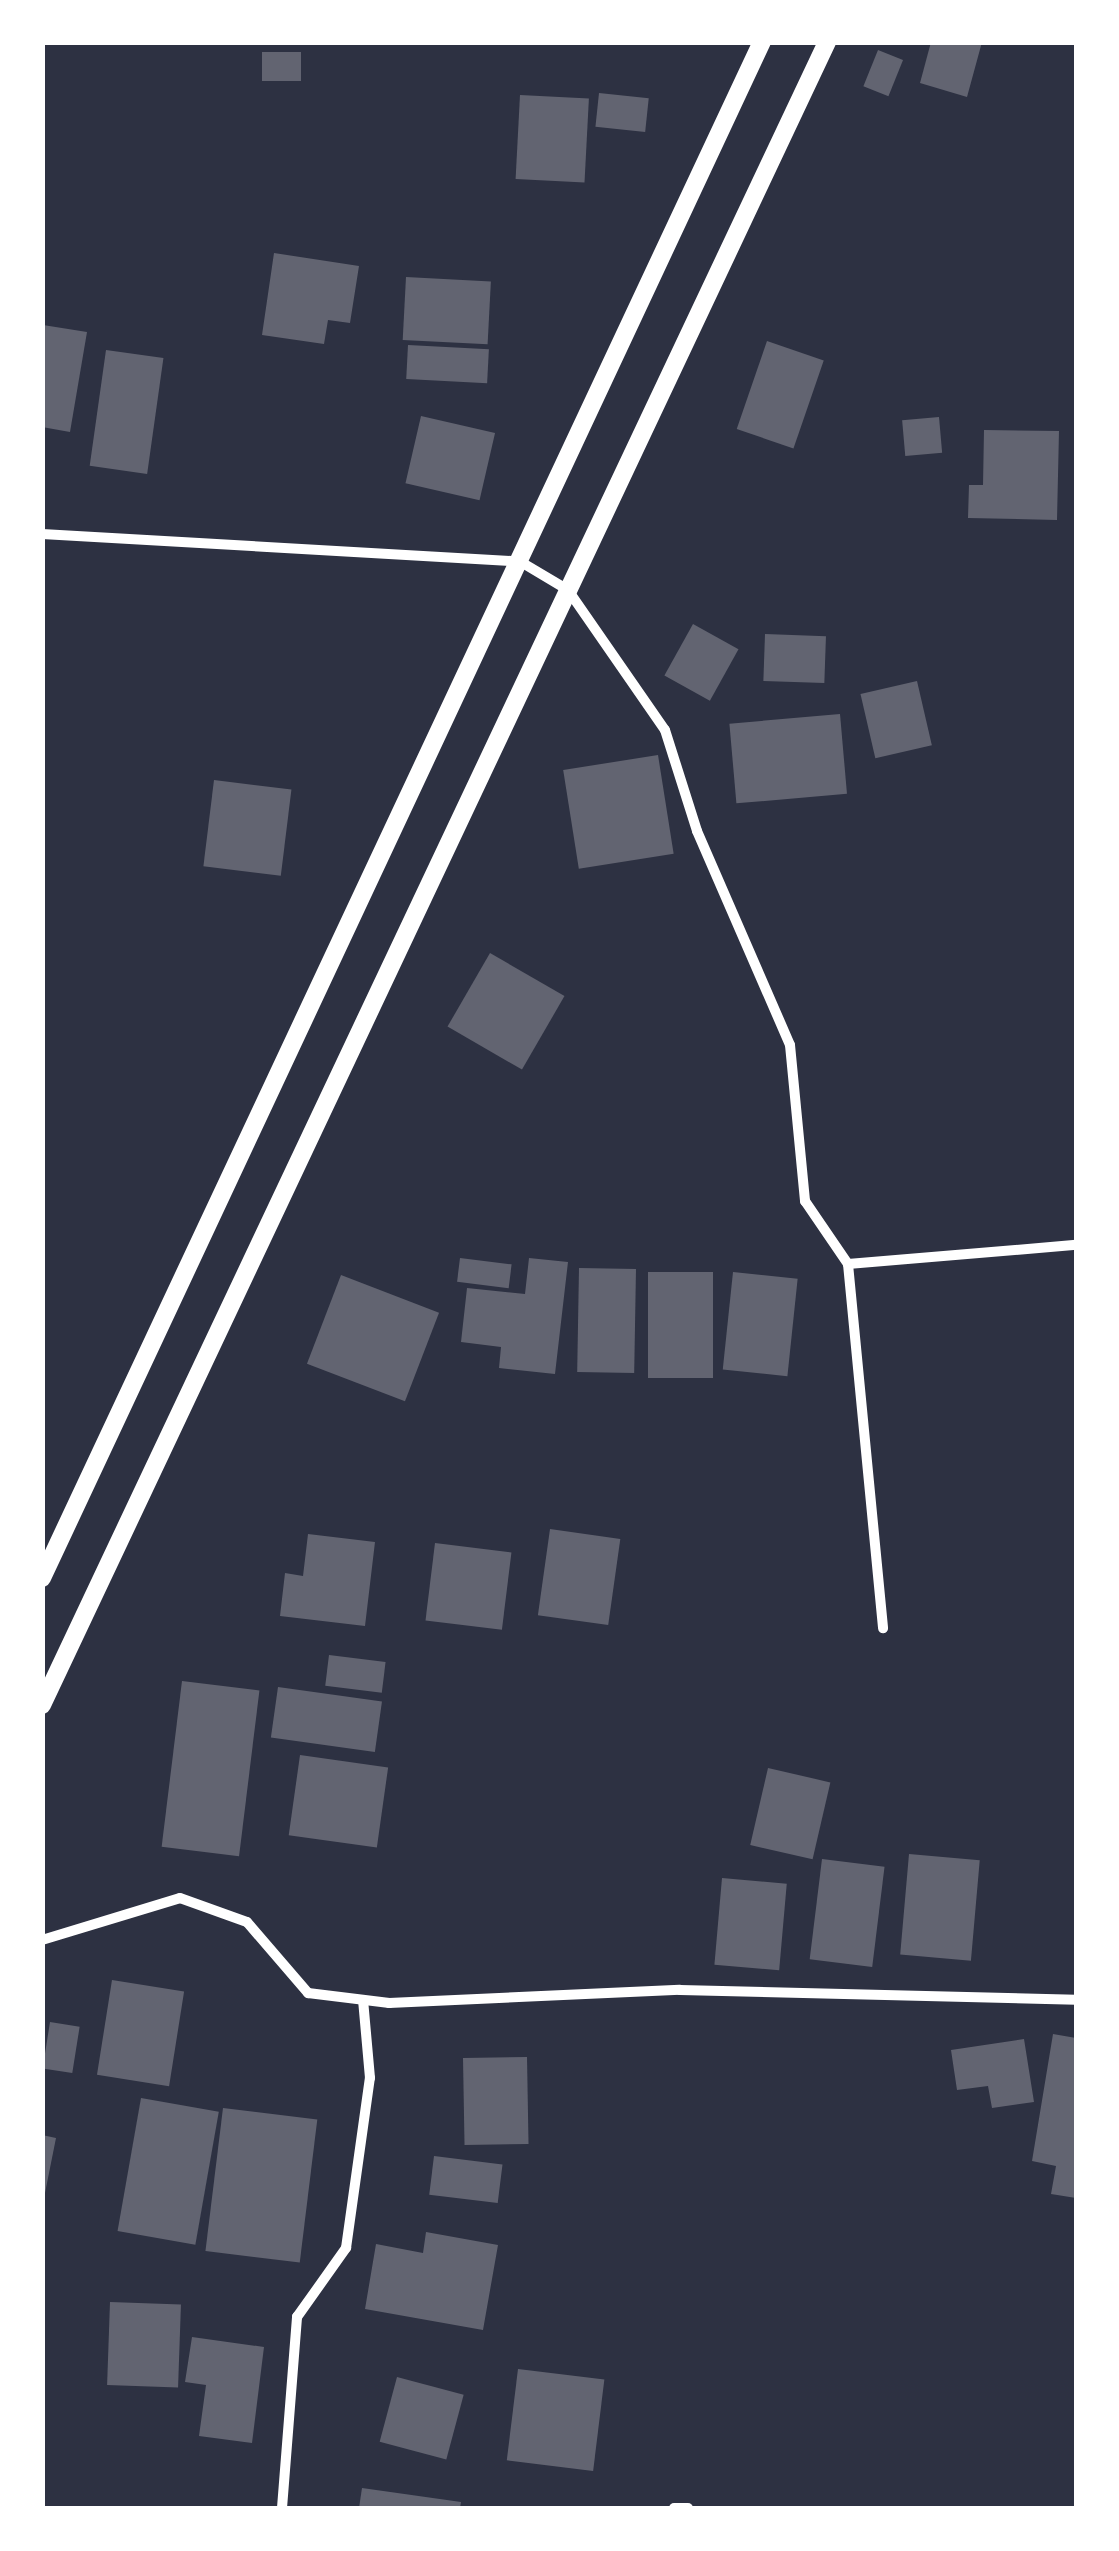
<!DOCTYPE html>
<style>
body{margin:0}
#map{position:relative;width:1119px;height:2551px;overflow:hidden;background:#2d3142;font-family:"Archivo Narrow",sans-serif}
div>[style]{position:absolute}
.building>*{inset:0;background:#626471;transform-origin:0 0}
.minor>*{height:10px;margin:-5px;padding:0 5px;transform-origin:5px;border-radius:5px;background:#fff}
.tertiary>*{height:18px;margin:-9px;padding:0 9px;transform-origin:9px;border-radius:9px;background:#fff}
span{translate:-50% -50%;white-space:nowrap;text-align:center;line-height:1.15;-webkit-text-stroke:10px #fff;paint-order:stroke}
.frame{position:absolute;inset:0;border:45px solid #fff;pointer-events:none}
</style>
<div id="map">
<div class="building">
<div style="clip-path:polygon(931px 42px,982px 42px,967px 97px,920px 83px)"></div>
<div style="left:878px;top:50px;width:27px;height:39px;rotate:22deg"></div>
<div style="left:262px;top:52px;width:39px;height:29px"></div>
<div style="left:599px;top:93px;width:50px;height:34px;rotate:6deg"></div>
<div style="left:520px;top:95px;width:69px;height:84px;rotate:3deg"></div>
<div style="clip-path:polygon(274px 253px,359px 266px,350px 323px,328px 320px,324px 344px,262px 335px)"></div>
<div style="left:406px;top:277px;width:85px;height:63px;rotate:3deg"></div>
<div style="clip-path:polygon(43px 325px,87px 332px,70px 432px,42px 427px)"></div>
<div style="left:767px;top:341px;width:60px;height:93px;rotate:19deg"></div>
<div style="left:408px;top:345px;width:81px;height:34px;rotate:3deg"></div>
<div style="left:106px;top:350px;width:58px;height:117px;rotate:8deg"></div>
<div style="left:421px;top:416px;width:76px;height:69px;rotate:13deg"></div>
<div style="left:939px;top:417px;width:36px;height:37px;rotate:85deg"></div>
<div style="clip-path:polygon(984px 430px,1059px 431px,1057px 520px,968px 518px,969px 485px,983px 485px)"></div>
<div style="left:693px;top:624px;width:52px;height:59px;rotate:29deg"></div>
<div style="left:765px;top:634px;width:61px;height:47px;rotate:2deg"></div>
<div style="left:917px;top:681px;width:66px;height:58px;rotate:77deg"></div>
<div style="left:840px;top:714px;width:80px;height:111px;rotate:85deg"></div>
<div style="left:658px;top:755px;width:100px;height:96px;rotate:81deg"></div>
<div style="left:214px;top:780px;width:78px;height:87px;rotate:7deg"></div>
<div style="left:490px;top:953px;width:86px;height:85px;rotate:30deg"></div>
<div style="left:460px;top:1258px;width:52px;height:24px;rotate:7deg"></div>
<div style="clip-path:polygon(529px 1258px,568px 1262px,555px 1374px,499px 1368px,501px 1347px,461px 1342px,467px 1288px,525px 1294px)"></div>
<div style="left:579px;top:1268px;width:57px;height:104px;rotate:1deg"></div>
<div style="left:648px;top:1272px;width:65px;height:106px"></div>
<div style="left:733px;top:1272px;width:65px;height:98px;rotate:6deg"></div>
<div style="left:341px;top:1275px;width:105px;height:95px;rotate:21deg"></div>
<div style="left:550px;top:1529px;width:71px;height:87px;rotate:8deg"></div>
<div style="clip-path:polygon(308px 1534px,375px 1542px,365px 1626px,280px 1616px,285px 1573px,303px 1576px)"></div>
<div style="left:435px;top:1543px;width:77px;height:78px;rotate:7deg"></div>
<div style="left:329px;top:1655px;width:57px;height:31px;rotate:7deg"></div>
<div style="left:182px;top:1681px;width:78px;height:167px;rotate:7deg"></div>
<div style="left:278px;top:1687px;width:105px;height:51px;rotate:8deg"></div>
<div style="left:300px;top:1755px;width:89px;height:81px;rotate:8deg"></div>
<div style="left:768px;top:1768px;width:64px;height:79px;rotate:13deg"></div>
<div style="left:909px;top:1854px;width:71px;height:101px;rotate:5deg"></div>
<div style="left:822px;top:1859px;width:63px;height:101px;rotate:7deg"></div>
<div style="left:722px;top:1878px;width:65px;height:87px;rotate:5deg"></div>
<div style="left:112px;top:1980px;width:73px;height:96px;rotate:9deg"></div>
<div style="left:50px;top:2022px;width:30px;height:47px;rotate:9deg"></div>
<div style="clip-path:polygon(1053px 2034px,1076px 2038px,1076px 2198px,1051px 2194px,1056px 2166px,1032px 2161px)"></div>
<div style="clip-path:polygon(1024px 2039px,1034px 2102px,992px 2108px,988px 2086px,957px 2090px,951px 2050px)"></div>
<div style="left:527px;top:2057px;width:87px;height:64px;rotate:89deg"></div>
<div style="left:141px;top:2098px;width:79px;height:135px;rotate:10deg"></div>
<div style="left:223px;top:2108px;width:95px;height:144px;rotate:7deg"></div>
<div style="clip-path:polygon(42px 2135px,56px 2138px,44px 2198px,42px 2198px)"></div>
<div style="left:434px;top:2156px;width:69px;height:39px;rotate:7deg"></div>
<div style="clip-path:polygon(426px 2232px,498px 2245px,483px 2330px,365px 2309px,376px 2244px,423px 2253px)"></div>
<div style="left:110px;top:2302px;width:71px;height:83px;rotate:2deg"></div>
<div style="clip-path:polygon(192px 2337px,264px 2347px,252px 2443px,199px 2436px,206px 2385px,185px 2382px)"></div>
<div style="left:518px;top:2369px;width:87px;height:92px;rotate:7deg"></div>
<div style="left:397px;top:2377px;width:69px;height:67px;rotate:15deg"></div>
<div style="clip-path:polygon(362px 2488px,461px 2502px,460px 2508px,359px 2508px)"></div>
</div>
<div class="minor">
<div style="left:42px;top:534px;width:480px;rotate:3.3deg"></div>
<div style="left:521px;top:562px;width:55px;rotate:30.8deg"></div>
<div style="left:568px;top:590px;width:170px;rotate:55.3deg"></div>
<div style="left:665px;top:730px;width:106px;rotate:72.4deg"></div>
<div style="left:697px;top:831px;width:233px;rotate:66.5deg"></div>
<div style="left:790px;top:1045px;width:157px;rotate:84.5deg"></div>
<div style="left:805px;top:1201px;width:76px;rotate:55.7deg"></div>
<div style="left:848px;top:1264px;width:229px;rotate:-4.8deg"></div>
<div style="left:848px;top:1264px;width:366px;rotate:84.5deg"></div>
<div style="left:42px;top:1940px;width:144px;rotate:-16.9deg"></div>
<div style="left:180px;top:1898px;width:71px;rotate:19.7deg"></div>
<div style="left:247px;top:1922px;width:94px;rotate:49.3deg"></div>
<div style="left:308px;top:1993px;width:82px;rotate:7deg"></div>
<div style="left:389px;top:2003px;width:291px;rotate:-2.6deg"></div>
<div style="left:680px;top:1990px;width:396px;rotate:1.4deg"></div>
<div style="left:282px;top:2508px;width:192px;rotate:-85.5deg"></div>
<div style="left:297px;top:2317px;width:85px;rotate:-54.6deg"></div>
<div style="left:346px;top:2248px;width:172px;rotate:-82deg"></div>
<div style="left:370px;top:2078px;width:78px;rotate:-95.1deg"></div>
<div style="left:674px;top:2508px;width:14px"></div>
</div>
<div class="tertiary">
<div style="left:42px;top:1578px;width:1696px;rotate:-64.89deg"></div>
<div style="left:42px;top:1705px;width:1839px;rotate:-64.73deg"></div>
</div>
<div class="frame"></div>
</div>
